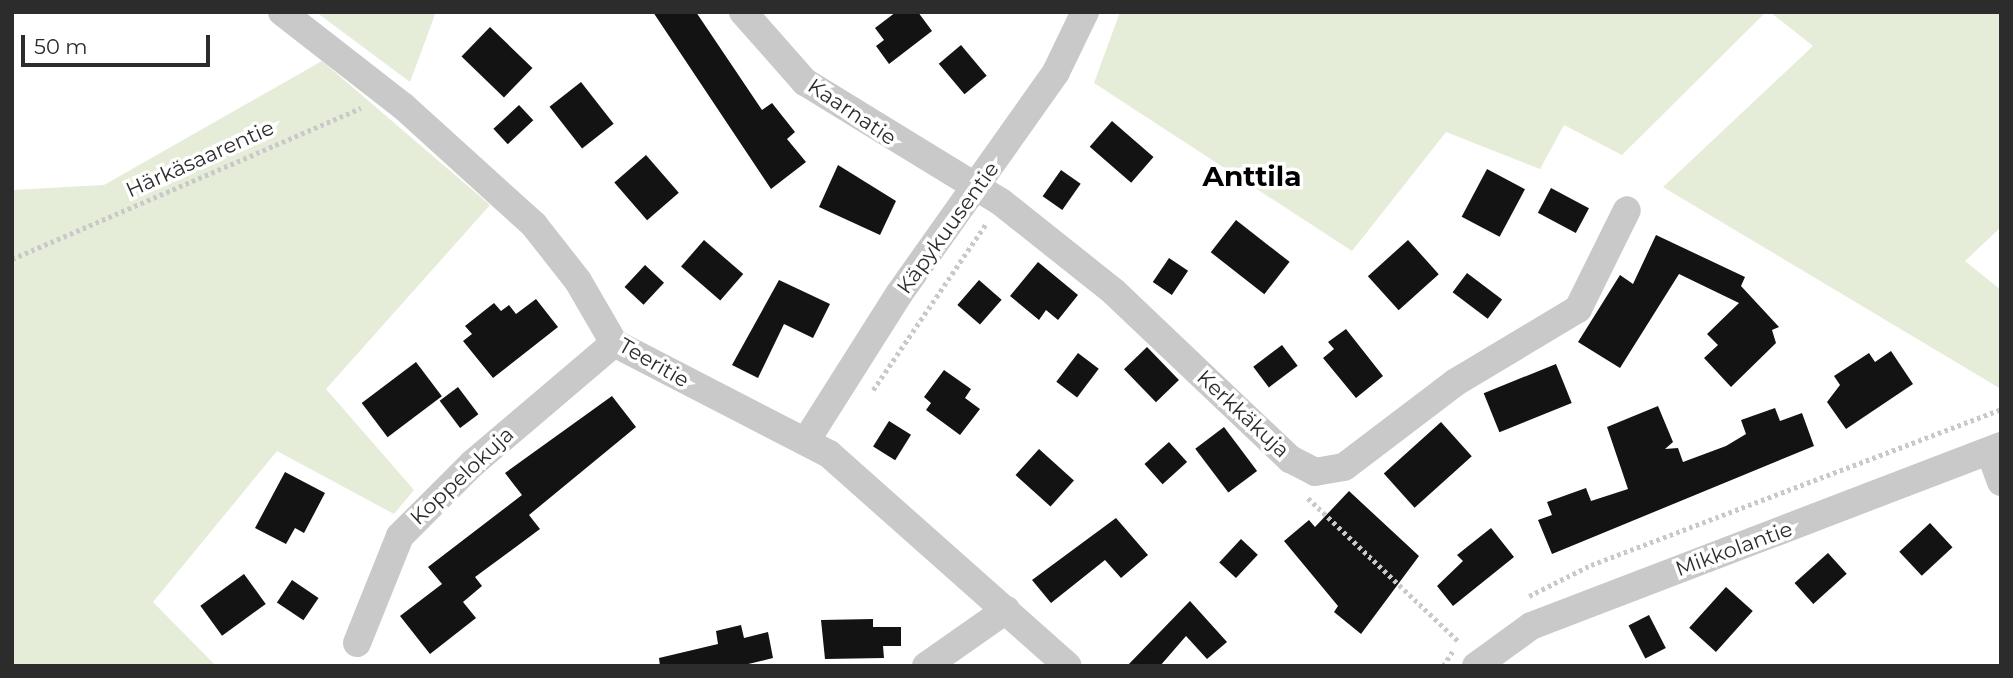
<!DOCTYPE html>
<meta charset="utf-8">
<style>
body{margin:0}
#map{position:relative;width:2013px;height:678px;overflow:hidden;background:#fff;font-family:Montserrat,sans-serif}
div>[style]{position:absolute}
.green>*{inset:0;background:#e5ecd8}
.building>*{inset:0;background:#131313;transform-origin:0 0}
.path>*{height:4.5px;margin-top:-2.25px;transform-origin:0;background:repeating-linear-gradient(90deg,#c9c9c9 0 3.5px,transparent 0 7px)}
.minor>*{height:28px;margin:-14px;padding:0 14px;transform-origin:14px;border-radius:14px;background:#c9c9c9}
span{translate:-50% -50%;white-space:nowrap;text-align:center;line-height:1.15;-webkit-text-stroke:7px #fff;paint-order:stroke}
.street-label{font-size:21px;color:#2c2c2c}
.district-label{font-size:28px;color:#000;font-weight:700}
.frame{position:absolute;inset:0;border:14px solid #2c2c2c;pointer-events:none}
.scale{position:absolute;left:21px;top:35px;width:189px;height:32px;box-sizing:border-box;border:4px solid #2c2c2c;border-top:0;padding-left:9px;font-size:21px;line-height:24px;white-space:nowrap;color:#2c2c2c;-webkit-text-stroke:5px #fff;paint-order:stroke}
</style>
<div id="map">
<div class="green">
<div style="clip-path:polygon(316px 12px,436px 12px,410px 82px)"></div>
<div style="clip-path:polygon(1120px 12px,1766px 12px,1622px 155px,1564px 125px,1540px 169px,1446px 132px,1352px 251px,1094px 83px)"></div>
<div style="clip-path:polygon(1770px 12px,2001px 12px,2001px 227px,1965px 261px,2001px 290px,2001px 389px,1663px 187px,1813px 46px)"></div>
<div style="clip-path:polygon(322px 61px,490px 205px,326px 389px,414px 490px,394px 514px,277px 451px,153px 602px,216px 666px,12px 666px,12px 190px,104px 185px)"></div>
</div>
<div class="building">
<div style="clip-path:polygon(653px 12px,696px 12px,762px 110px,772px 103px,795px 132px,787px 139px,806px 162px,771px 189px)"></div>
<div style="clip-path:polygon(896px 12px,918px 12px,932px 31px,889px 64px,876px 46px,884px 40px,875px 28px)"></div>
<div style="left:490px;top:27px;width:59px;height:41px;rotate:44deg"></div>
<div style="left:961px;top:45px;width:40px;height:29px;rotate:50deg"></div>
<div style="left:581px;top:82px;width:53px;height:40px;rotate:52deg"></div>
<div style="left:519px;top:105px;width:21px;height:35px;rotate:47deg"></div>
<div style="left:1112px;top:121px;width:55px;height:34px;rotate:41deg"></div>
<div style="left:646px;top:155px;width:50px;height:42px;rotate:49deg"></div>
<div style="clip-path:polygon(838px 165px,896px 201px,880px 235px,819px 207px)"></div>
<div style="left:1487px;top:169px;width:43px;height:54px;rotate:28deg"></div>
<div style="left:1061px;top:170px;width:24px;height:32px;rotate:35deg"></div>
<div style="left:1551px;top:188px;width:43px;height:28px;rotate:28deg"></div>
<div style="left:1236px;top:220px;width:68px;height:41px;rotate:38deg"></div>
<div style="clip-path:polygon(1656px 235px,1745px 277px,1741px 286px,1779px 327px,1772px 330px,1776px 343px,1731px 387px,1704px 358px,1718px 345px,1707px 334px,1739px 303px,1679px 274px,1620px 368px,1578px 342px,1620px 275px,1633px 284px)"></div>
<div style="left:704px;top:240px;width:52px;height:35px;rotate:41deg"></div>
<div style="left:1408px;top:240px;width:46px;height:54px;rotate:48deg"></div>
<div style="left:1169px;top:258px;width:23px;height:29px;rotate:34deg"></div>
<div style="clip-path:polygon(1038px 262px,1078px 295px,1058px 320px,1046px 310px,1039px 320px,1010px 296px)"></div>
<div style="left:645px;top:265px;width:26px;height:30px;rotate:43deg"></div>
<div style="left:1467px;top:273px;width:44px;height:24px;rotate:37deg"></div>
<div style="clip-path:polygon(779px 280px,830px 304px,813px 338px,784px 324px,758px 378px,732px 365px)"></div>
<div style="left:979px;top:280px;width:30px;height:33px;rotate:41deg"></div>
<div style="clip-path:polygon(536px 299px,558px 327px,493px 378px,463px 341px,472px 334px,465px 326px,494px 303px,501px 311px,509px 305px,516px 314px)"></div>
<div style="clip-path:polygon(1346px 329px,1383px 376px,1356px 398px,1323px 358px,1334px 349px,1328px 342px)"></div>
<div style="left:1282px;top:345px;width:26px;height:36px;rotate:53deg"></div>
<div style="left:1147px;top:347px;width:46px;height:32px;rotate:46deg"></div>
<div style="clip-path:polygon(1891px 351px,1913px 384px,1846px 429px,1827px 402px,1840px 385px,1834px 376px,1869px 353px,1875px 362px)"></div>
<div style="left:1078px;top:353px;width:26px;height:36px;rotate:37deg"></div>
<div style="left:416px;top:362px;width:43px;height:68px;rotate:53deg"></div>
<div style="left:1556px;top:364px;width:42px;height:78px;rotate:68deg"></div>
<div style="clip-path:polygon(944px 370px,971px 389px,965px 398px,980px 409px,960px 435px,926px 410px,931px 403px,924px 397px)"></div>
<div style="left:458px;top:387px;width:34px;height:23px;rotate:53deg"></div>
<div style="clip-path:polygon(612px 396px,636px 427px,529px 515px,540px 529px,475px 577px,482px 586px,463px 602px,476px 618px,430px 654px,400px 616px,442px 584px,428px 567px,522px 495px,505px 473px)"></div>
<div style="clip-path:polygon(1658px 406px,1673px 442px,1665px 449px,1678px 448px,1683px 462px,1726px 446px,1746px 434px,1741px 420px,1775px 408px,1780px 421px,1802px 413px,1814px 446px,1552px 554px,1538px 520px,1552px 515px,1547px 502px,1586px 488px,1591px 501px,1628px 489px,1607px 427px)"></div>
<div style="left:889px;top:421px;width:26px;height:30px;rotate:32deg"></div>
<div style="left:1441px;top:422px;width:46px;height:77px;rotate:48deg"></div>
<div style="left:1224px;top:427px;width:55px;height:36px;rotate:53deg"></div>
<div style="left:1169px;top:442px;width:27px;height:33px;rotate:48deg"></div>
<div style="left:1039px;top:449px;width:47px;height:35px;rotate:42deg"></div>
<div style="clip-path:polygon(285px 472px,325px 493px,304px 533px,295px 528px,286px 544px,255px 528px)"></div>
<div style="clip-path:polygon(1349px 491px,1419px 556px,1361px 634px,1334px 612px,1338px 606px,1284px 541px,1309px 520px,1315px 527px)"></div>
<div style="clip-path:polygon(1116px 518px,1148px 555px,1121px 578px,1105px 560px,1051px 603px,1032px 580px)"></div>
<div style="left:1930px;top:523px;width:33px;height:42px;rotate:47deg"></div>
<div style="clip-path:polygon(1491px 528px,1514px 557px,1453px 606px,1437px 586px,1463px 561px,1457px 555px)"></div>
<div style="left:1241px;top:539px;width:23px;height:32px;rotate:43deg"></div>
<div style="left:1828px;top:553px;width:28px;height:45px;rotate:48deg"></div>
<div style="left:244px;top:574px;width:37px;height:54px;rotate:54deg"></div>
<div style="left:292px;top:580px;width:32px;height:27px;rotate:34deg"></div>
<div style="left:1726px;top:587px;width:36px;height:55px;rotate:42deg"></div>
<div style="clip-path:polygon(1190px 601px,1227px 642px,1207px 659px,1186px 636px,1160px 666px,1127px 666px)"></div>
<div style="left:1649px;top:615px;width:37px;height:23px;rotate:63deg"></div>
<div style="clip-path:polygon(873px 619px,873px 627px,901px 627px,901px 646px,883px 646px,884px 658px,825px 659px,821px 620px)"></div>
<div style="clip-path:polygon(741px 625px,744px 638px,768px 632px,773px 658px,740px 666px,660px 666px,659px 658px,718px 644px,716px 631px)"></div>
</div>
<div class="path">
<div style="left:12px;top:259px;width:380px;rotate:-23.4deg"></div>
<div style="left:873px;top:390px;width:201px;rotate:-55.8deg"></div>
<div style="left:1308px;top:498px;width:209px;rotate:43.6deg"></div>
<div style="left:1529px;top:596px;width:69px;rotate:-26.6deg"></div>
<div style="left:1591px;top:565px;width:439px;rotate:-20.8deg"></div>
<div style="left:1443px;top:666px;width:17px;rotate:-57deg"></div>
</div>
<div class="minor">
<div style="left:282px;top:12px;width:155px;rotate:37.9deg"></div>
<div style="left:404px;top:107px;width:176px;rotate:42.2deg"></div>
<div style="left:534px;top:225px;width:71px;rotate:51.8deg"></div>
<div style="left:578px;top:281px;width:72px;rotate:59.9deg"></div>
<div style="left:614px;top:343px;width:242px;rotate:27.3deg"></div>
<div style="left:829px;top:454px;width:319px;rotate:41.6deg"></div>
<div style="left:743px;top:12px;width:94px;rotate:48.5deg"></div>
<div style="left:805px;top:82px;width:230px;rotate:31.5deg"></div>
<div style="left:1001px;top:202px;width:144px;rotate:38.5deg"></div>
<div style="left:1114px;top:292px;width:243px;rotate:43.5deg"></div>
<div style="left:1290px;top:459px;width:28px;rotate:27deg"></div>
<div style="left:1315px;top:472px;width:29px;rotate:-10deg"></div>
<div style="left:1344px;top:467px;width:141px;rotate:-37.2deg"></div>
<div style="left:1456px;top:382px;width:142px;rotate:-30.9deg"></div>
<div style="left:1578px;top:309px;width:110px;rotate:-63.7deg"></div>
<div style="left:806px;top:441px;width:174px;rotate:-57.7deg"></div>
<div style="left:899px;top:294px;width:272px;rotate:-54.7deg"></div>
<div style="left:1056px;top:72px;width:67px;rotate:-64.2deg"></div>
<div style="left:1990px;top:452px;width:32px;rotate:70deg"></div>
<div style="left:357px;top:643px;width:115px;rotate:-68.1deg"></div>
<div style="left:400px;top:536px;width:102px;rotate:-45deg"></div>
<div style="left:472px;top:464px;width:187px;rotate:-40.4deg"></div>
<div style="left:926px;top:666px;width:98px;rotate:-35deg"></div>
<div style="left:1476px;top:666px;width:68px;rotate:-36deg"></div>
<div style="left:1531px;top:626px;width:503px;rotate:-20.96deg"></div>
</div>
<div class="street-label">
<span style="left:852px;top:112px;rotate:34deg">Kaarnatie</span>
<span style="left:200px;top:159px;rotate:-24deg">Härkäsaarentie</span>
<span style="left:948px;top:228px;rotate:-54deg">Käpykuusentie</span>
<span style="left:654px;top:363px;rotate:30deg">Teeritie</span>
<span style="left:1243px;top:414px;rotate:43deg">Kerkkäkuja</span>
<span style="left:462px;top:476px;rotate:-43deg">Koppelokuja</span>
<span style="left:1734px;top:549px;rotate:-20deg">Mikkolantie</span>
</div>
<div class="district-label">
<span style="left:1252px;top:176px">Anttila</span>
</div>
<div class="frame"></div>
<div class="scale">50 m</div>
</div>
